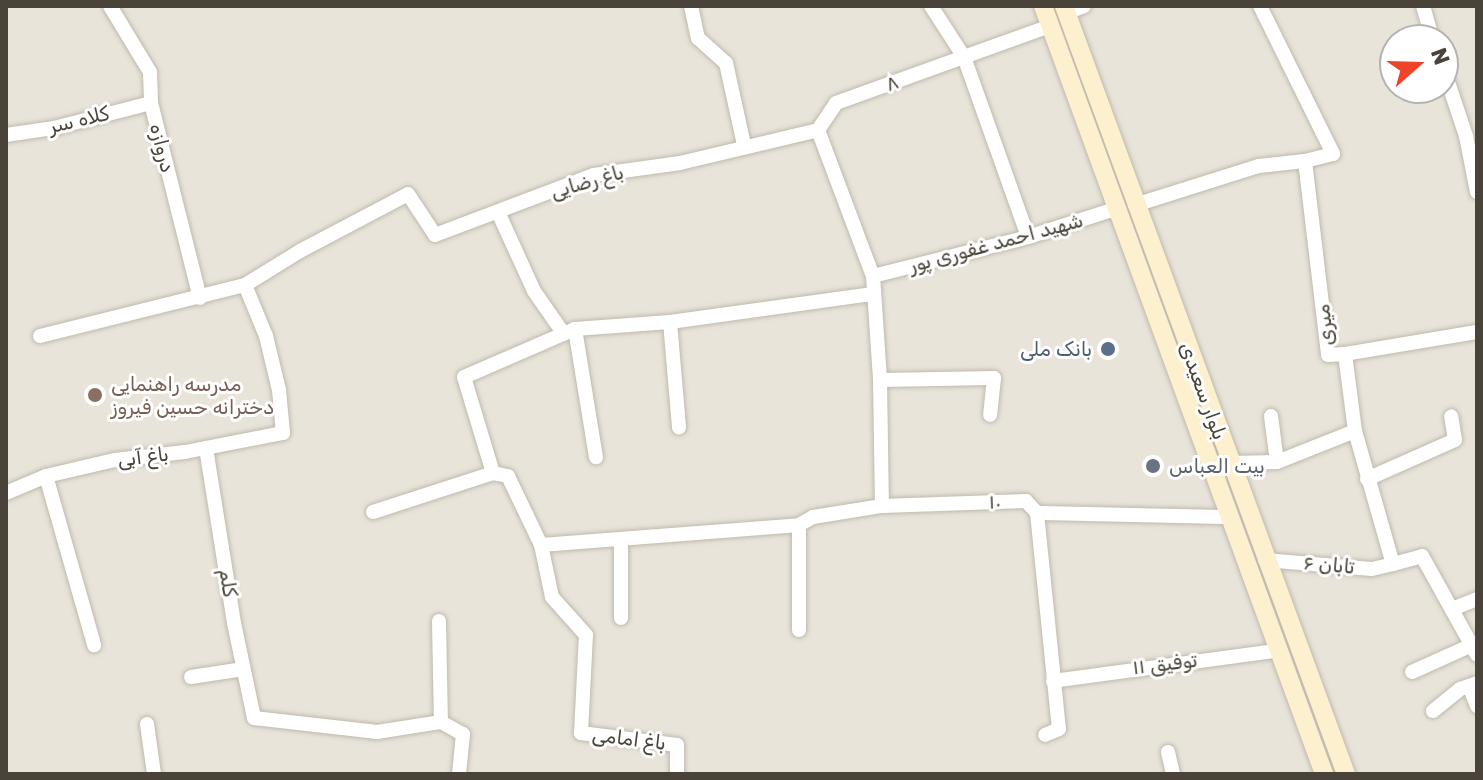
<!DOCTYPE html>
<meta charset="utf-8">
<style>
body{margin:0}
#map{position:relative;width:1483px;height:780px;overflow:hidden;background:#f5f2eb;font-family:Rubik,Cairo,sans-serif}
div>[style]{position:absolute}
.residential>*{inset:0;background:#e8e4da}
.roads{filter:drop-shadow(0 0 2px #c0b9ae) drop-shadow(0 0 2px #c0b9ae)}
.street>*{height:14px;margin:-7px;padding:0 7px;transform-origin:7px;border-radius:7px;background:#fff}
.secondary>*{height:18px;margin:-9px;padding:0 9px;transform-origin:9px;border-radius:9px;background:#fcf0ce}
.dots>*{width:22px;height:22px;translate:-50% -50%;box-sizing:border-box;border:4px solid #fff;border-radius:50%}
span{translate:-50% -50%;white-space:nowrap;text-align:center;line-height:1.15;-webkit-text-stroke:6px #fff;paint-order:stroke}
.street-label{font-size:20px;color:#494339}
.service-label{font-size:20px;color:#4e5e75}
.right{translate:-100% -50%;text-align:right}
.education-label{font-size:20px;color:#785e54}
.left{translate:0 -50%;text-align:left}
.worship-label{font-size:20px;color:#5b616d}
.frame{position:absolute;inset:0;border:8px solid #494339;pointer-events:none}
.north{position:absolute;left:1379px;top:24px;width:80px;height:80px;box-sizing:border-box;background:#fff;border:2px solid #b6b4b0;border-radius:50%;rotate:70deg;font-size:22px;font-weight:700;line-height:32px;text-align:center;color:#494339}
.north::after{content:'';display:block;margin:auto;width:28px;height:36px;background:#ee4429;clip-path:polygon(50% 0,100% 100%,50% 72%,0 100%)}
</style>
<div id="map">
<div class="residential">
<div style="clip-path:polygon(evenodd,6px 6px,1477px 6px,1477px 774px,6px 774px,6px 6px,1395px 40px,1443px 40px,1443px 88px,1395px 88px,1395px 40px)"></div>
</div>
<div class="roads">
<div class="street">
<div style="left:110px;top:6px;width:77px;rotate:58.8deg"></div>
<div style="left:150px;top:72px;width:31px;rotate:88deg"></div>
<div style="left:151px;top:103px;width:201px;rotate:75.9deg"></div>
<div style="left:691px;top:6px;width:33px;rotate:78deg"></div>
<div style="left:698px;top:38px;width:38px;rotate:42deg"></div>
<div style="left:726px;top:63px;width:84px;rotate:77.6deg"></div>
<div style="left:931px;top:6px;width:61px;rotate:57.1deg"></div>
<div style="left:964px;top:57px;width:191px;rotate:70.4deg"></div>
<div style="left:1260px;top:6px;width:165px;rotate:63.7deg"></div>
<div style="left:1333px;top:154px;width:29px;rotate:166deg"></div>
<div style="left:1305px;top:161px;width:195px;rotate:83.2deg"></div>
<div style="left:1328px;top:355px;width:17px;rotate:-3deg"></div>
<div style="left:1345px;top:354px;width:78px;rotate:82.6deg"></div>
<div style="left:1355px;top:431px;width:138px;rotate:74.1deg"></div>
<div style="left:1393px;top:564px;width:30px;rotate:-15deg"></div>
<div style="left:1422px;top:556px;width:113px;rotate:60.9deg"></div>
<div style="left:1423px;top:6px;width:35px;rotate:74deg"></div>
<div style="left:1066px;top:13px;width:19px;rotate:-21deg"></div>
<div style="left:1443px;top:67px;width:73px;rotate:71.6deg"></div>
<div style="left:1466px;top:136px;width:57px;rotate:78.9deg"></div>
<div style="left:818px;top:130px;width:156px;rotate:69.4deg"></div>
<div style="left:873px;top:276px;width:104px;rotate:86.1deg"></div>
<div style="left:880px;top:380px;width:114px;rotate:-1deg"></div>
<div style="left:994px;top:378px;width:37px;rotate:96deg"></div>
<div style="left:6px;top:135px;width:49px;rotate:-8.3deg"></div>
<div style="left:54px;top:128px;width:100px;rotate:-14.5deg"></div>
<div style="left:1135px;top:205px;width:130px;rotate:-17.5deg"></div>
<div style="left:1259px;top:166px;width:46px;rotate:-6.2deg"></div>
<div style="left:498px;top:212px;width:87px;rotate:65.5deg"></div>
<div style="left:534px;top:291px;width:52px;rotate:55.1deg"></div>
<div style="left:873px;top:276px;width:160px;rotate:-14.1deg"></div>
<div style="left:1028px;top:237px;width:95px;rotate:-17.9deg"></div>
<div style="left:670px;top:322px;width:106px;rotate:85.1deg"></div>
<div style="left:575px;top:329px;width:130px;rotate:80.7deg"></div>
<div style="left:40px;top:336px;width:211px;rotate:-14deg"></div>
<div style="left:245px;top:285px;width:65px;rotate:-31.7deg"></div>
<div style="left:300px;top:251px;width:122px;rotate:-27.8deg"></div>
<div style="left:408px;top:194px;width:49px;rotate:56.6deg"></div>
<div style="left:435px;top:235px;width:170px;rotate:-20.7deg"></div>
<div style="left:594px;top:175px;width:87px;rotate:-7.9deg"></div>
<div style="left:680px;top:163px;width:142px;rotate:-13.4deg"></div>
<div style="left:818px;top:130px;width:32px;rotate:-56deg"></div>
<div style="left:836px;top:103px;width:227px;rotate:-19.8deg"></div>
<div style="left:1345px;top:354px;width:134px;rotate:-9.5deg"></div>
<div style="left:880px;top:380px;width:126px;rotate:89.1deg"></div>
<div style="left:882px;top:506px;width:144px;rotate:-2deg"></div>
<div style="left:1026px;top:501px;width:16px;rotate:47deg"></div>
<div style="left:1037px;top:513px;width:191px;rotate:1.2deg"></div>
<div style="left:1271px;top:416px;width:46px;rotate:82.6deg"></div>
<div style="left:206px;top:448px;width:177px;rotate:80.9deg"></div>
<div style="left:234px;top:623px;width:97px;rotate:78.1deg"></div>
<div style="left:254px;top:718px;width:124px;rotate:6.5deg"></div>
<div style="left:377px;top:732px;width:65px;rotate:-8.9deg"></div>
<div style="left:441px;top:722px;width:25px;rotate:29deg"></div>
<div style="left:463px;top:734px;width:40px;rotate:95.7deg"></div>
<div style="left:1230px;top:463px;width:47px;rotate:-1.2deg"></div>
<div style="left:1277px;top:462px;width:84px;rotate:-21.7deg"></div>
<div style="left:46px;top:476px;width:176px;rotate:74.1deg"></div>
<div style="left:1367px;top:479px;width:96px;rotate:-23.9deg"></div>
<div style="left:1455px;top:440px;width:24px;rotate:-99deg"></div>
<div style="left:6px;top:493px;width:43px;rotate:-23deg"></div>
<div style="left:46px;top:476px;width:71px;rotate:-13.1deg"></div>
<div style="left:115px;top:460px;width:70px;rotate:-6.5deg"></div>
<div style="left:185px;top:452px;width:100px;rotate:-11deg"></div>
<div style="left:283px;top:433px;width:43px;rotate:-95.3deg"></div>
<div style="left:279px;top:390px;width:56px;rotate:-103.5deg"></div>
<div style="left:266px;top:336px;width:55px;rotate:-112.4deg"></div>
<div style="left:373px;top:512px;width:126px;rotate:-18deg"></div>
<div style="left:1037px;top:513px;width:217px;rotate:84.2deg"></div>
<div style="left:1059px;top:729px;width:15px;rotate:157deg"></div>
<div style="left:799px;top:525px;width:105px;rotate:90deg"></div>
<div style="left:621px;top:539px;width:79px;rotate:90deg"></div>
<div style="left:541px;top:545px;width:76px;rotate:-115.6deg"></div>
<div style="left:508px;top:476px;width:15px;rotate:-169deg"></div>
<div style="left:493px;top:473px;width:100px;rotate:-106.8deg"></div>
<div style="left:464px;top:377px;width:121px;rotate:-23.4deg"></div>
<div style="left:575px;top:329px;width:95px;rotate:-4.2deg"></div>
<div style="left:670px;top:322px;width:205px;rotate:-7.9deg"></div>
<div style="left:1265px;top:560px;width:107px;rotate:4.8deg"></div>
<div style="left:1372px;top:569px;width:22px;rotate:-13deg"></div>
<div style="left:1452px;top:609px;width:27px;rotate:-22deg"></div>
<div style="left:439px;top:621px;width:101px;rotate:88.9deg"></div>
<div style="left:1412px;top:672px;width:66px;rotate:-24.2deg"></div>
<div style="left:191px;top:677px;width:53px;rotate:-8.7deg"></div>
<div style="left:1053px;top:681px;width:225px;rotate:-7.7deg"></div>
<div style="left:1469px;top:686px;width:22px;rotate:68deg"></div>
<div style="left:1433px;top:711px;width:35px;rotate:-39deg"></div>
<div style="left:1460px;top:689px;width:18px;rotate:-19deg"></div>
<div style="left:147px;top:724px;width:50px;rotate:82deg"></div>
<div style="left:1168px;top:752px;width:23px;rotate:77deg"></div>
<div style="left:677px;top:774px;width:29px;rotate:-90deg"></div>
<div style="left:677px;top:745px;width:97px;rotate:-172.9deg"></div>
<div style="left:581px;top:733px;width:98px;rotate:-87.1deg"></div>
<div style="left:586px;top:635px;width:51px;rotate:-131.8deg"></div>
<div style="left:552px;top:597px;width:53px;rotate:-101.9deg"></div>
<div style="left:541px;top:545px;width:259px;rotate:-4.4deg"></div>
<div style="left:799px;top:525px;width:16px;rotate:-30deg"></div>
<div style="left:813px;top:517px;width:70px;rotate:-9.1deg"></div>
</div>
<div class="secondary">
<div style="left:1043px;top:6px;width:818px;rotate:69.9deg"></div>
<div style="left:1064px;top:6px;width:818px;rotate:69.84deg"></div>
</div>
</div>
<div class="dots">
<div style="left:1108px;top:349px;background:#5c6f8a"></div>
<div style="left:95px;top:395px;background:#8d6e63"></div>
<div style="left:1153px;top:466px;background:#6b7280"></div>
</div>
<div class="street-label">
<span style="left:892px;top:83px;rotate:-20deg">۸</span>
<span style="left:79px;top:120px;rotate:-13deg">کلاه سر</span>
<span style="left:162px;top:148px;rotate:76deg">دروازه</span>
<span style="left:587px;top:182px;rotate:-16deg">باغ رضایی</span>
<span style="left:996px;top:243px;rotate:-15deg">شهید احمد غفوری پور</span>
<span style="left:1325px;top:325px;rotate:-97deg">میری</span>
<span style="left:1203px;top:391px;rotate:70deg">بلوار سعیدی</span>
<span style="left:143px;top:457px;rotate:-7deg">باغ آبی</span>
<span style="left:995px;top:502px;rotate:-2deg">۱۰</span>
<span style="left:1329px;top:565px;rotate:5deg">تابان ۶</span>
<span style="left:228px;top:583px;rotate:81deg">کلم</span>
<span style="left:1165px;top:664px;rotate:-7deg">توفیق ۱۱</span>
<span style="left:629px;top:739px;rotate:7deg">باغ امامی</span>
</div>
<div class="service-label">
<span class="right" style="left:1092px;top:349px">بانک ملی</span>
</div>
<div class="education-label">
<span class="left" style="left:111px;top:396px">مدرسه راهنمایی<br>دخترانه حسین فیروز</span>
</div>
<div class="worship-label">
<span class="left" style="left:1169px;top:466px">بیت العباس</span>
</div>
<div class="frame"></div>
<div class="north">N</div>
</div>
